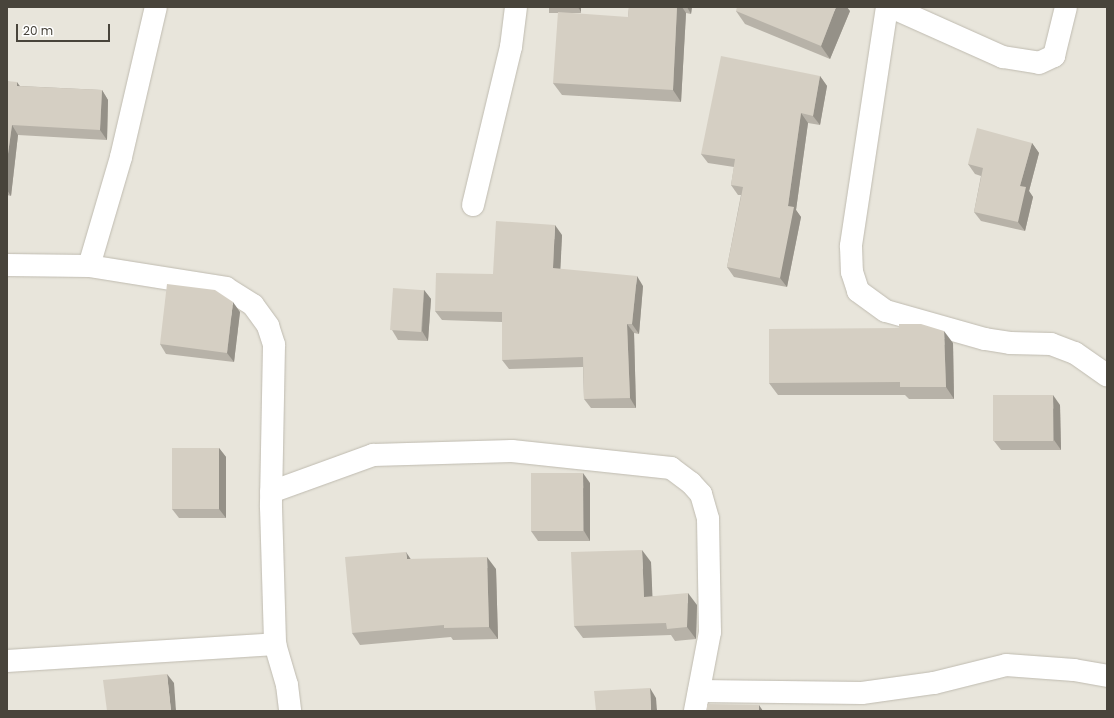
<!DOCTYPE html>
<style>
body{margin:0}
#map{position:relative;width:1114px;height:718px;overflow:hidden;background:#f4f3ec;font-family:Poppins,sans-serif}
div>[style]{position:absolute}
.residential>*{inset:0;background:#e8e5db;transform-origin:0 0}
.roads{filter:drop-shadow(0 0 1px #bfbbb0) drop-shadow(0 0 1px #bfbbb0)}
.street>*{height:22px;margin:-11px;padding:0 11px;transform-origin:11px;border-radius:11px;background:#fff}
.wall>*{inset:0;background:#b7b2a8;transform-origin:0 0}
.shaded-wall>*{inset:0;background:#959188}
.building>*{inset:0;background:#d5cfc3;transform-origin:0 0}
span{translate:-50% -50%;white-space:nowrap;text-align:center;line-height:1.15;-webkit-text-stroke:4px #fff;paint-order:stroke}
.frame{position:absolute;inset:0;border:8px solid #48443b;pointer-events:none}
.scale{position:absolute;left:16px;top:24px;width:94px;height:18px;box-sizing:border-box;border:2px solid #48443b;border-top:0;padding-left:5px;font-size:12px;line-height:14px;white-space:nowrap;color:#48443b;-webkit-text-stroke:3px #fff;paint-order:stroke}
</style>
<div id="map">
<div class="residential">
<div style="left:7px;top:7px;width:1100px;height:704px"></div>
</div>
<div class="roads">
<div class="street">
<div style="left:887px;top:7px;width:242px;rotate:98.6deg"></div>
<div style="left:851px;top:246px;width:26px;rotate:88deg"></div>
<div style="left:852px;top:272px;width:20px;rotate:72deg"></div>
<div style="left:858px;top:291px;width:34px;rotate:36deg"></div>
<div style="left:886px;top:311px;width:103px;rotate:15.8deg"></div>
<div style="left:985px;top:339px;width:25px;rotate:9deg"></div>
<div style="left:1010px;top:343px;width:41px;rotate:1.4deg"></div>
<div style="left:1051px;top:344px;width:26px;rotate:21deg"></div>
<div style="left:1075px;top:353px;width:39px;rotate:35deg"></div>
<div style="left:891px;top:7px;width:123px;rotate:24.1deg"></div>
<div style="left:1003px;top:57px;width:36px;rotate:9deg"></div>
<div style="left:1039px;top:63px;width:17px;rotate:-25deg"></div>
<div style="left:1054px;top:56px;width:50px;rotate:-76.2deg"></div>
<div style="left:473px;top:205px;width:163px;rotate:-76.5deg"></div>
<div style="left:511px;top:47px;width:40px;rotate:-82.9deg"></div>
<div style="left:7px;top:265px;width:82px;rotate:0.7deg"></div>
<div style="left:89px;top:266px;width:139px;rotate:9.1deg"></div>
<div style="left:226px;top:288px;width:32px;rotate:32deg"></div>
<div style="left:253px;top:305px;width:26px;rotate:54deg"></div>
<div style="left:268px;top:326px;width:20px;rotate:72deg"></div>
<div style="left:274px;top:345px;width:162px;rotate:91.1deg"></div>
<div style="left:271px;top:507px;width:137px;rotate:88.3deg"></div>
<div style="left:89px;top:266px;width:114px;rotate:-73.6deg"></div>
<div style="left:121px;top:157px;width:154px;rotate:-76.9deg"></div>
<div style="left:271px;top:492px;width:109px;rotate:-19.9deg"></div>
<div style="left:373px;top:455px;width:139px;rotate:-1.6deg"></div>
<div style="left:512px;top:451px;width:160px;rotate:6.1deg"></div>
<div style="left:671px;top:468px;width:25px;rotate:37deg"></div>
<div style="left:691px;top:483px;width:15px;rotate:48deg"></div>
<div style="left:701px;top:494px;width:26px;rotate:74deg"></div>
<div style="left:708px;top:519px;width:113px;rotate:89deg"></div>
<div style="left:710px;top:632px;width:80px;rotate:100.8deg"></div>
<div style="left:7px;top:661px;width:269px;rotate:-3.6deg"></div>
<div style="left:275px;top:644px;width:43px;rotate:73.7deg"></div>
<div style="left:287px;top:685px;width:26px;rotate:83deg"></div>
<div style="left:699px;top:691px;width:163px;rotate:0.7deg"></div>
<div style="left:862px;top:693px;width:73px;rotate:-7.9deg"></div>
<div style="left:934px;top:683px;width:74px;rotate:-14deg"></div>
<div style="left:1006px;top:665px;width:68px;rotate:4.2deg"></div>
<div style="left:1074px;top:670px;width:34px;rotate:10deg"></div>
</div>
</div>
<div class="wall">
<div style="left:549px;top:7px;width:32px;height:6px"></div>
<div style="clip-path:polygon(629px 7px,692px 7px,691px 14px,686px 13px,681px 102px,562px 95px,553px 83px,628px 17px)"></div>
<div style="clip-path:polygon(736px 11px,850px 11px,830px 59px,745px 24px)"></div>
<div style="clip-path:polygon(820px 76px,827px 86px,820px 125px,808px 123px,796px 210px,801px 217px,787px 287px,734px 277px,727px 267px,741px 195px,738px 195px,731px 185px,734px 167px,708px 163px,701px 154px)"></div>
<div style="clip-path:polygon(7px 81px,20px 86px,102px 90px,108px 100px,107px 140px,18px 135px,11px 196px,7px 195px)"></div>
<div style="clip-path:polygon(1032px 143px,1039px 153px,1029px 191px,1033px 197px,1025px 231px,981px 221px,974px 212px,981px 176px,975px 174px,968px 164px)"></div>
<div style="clip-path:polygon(562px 235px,560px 269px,643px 286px,639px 334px,634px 333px,636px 408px,591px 408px,584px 399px,583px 367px,509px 369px,502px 360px,502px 322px,442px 320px,435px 311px,493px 274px)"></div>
<div style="clip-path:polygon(424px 290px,431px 299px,428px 341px,398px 340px,392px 330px)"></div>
<div style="clip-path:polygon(240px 312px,234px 362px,166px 354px,160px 344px)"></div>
<div style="clip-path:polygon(953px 343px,954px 399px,909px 399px,905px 395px,778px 395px,769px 383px)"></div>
<div style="clip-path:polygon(1060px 405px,1061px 450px,1001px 450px,994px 441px)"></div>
<div style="clip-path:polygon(219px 448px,226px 457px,226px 518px,179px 518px,172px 509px)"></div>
<div style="clip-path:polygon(590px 483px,590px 541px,538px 541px,531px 531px)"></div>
<div style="clip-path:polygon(411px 559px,496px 569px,498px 639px,453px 640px,451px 637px,360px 645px,352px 633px)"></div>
<div style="clip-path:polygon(651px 562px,652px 596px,697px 605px,696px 639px,675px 641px,671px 635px,583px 638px,574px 626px)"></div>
</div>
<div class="shaded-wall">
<div style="clip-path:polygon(578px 7px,581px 7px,581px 12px)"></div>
<div style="clip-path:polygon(677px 7px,682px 7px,686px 13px,681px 102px,673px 90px)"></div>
<div style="clip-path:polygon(687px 7px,692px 7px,691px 14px)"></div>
<div style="clip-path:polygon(836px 7px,847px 7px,850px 11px,830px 59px,821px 46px)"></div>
<div style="clip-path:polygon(820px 76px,827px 86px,820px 125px,813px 116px)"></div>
<div style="clip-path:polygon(17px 82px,24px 92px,17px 86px)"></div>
<div style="clip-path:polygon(102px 90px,108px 100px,107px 140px,100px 130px)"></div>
<div style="clip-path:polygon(801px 113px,808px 123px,796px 210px,801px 217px,787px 287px,780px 278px,788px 206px)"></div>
<div style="clip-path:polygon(12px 125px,18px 135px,11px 196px,7px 190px,7px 161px)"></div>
<div style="clip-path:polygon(1032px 143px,1039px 153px,1029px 191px,1033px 197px,1025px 231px,1018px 222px,1020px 186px)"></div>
<div style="clip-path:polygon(555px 225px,562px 235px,560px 278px,553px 268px)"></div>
<div style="clip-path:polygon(637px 276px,643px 286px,639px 334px,632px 324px)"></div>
<div style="clip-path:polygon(424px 290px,431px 299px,428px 341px,422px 331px)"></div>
<div style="clip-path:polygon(233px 302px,240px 312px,234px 362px,227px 353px)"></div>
<div style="clip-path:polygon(627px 324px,634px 333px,636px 408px,630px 398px)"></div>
<div style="clip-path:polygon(944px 331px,953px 343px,954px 399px,946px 387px)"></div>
<div style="clip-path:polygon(1053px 395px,1060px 405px,1061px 450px,1054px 440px)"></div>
<div style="clip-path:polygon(219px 448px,226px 457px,226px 518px,219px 509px)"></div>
<div style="clip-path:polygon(583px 473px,590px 483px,590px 541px,584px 531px)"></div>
<div style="clip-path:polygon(642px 550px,651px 562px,653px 609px,644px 597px)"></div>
<div style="clip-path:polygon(406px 552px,414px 564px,407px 559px)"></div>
<div style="clip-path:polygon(487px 557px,496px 569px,498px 639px,489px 627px)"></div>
<div style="clip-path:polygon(688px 593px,697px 605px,696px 639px,687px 627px)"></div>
<div style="clip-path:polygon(167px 674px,174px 683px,176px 711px,171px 711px)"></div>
<div style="clip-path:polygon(650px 688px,656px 698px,657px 711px,651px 711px)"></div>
<div style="clip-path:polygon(759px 705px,763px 711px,759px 711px)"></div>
</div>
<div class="building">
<div style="clip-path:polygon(629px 7px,677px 7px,673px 90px,553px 83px,558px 12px,628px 17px)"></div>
<div style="clip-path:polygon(737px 7px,836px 7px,821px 46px,736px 11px)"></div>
<div style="clip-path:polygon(721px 56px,820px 76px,813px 116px,801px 113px,788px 206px,794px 207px,780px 278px,727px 267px,743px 187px,731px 185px,735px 159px,701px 154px)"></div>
<div style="clip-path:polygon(7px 81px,17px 82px,17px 86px,102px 90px,100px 130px,12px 125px,7px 161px)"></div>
<div style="clip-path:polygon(977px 128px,1032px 143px,1020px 186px,1026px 187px,1018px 222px,974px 212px,983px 168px,968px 164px)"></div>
<div style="clip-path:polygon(496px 221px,555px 225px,553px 268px,637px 276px,632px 324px,627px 324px,630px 398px,584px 399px,583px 357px,502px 360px,502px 312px,435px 311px,436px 273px,493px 274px)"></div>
<div style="clip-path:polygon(167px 284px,215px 290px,233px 302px,227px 353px,160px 344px)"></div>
<div style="left:393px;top:288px;width:31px;height:42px;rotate:4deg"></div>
<div style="clip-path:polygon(899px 324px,921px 324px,944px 331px,946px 387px,900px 387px,900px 382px,769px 383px,769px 329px,899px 328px)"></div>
<div style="left:993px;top:395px;width:60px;height:46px"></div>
<div style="left:172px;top:448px;width:47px;height:61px"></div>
<div style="left:531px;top:473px;width:52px;height:58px"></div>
<div style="clip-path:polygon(642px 550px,644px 597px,688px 593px,687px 627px,667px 629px,666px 623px,574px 626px,571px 552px)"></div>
<div style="clip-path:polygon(406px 552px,407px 559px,487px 557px,489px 627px,444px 628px,444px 625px,352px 633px,345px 557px)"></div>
<div style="clip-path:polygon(167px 674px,171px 711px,107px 711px,103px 680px)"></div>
<div style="clip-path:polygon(650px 688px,651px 711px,596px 711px,594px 691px)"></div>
<div style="clip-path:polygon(707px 704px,759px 705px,759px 711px,707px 711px)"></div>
</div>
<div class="frame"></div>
<div class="scale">20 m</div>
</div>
